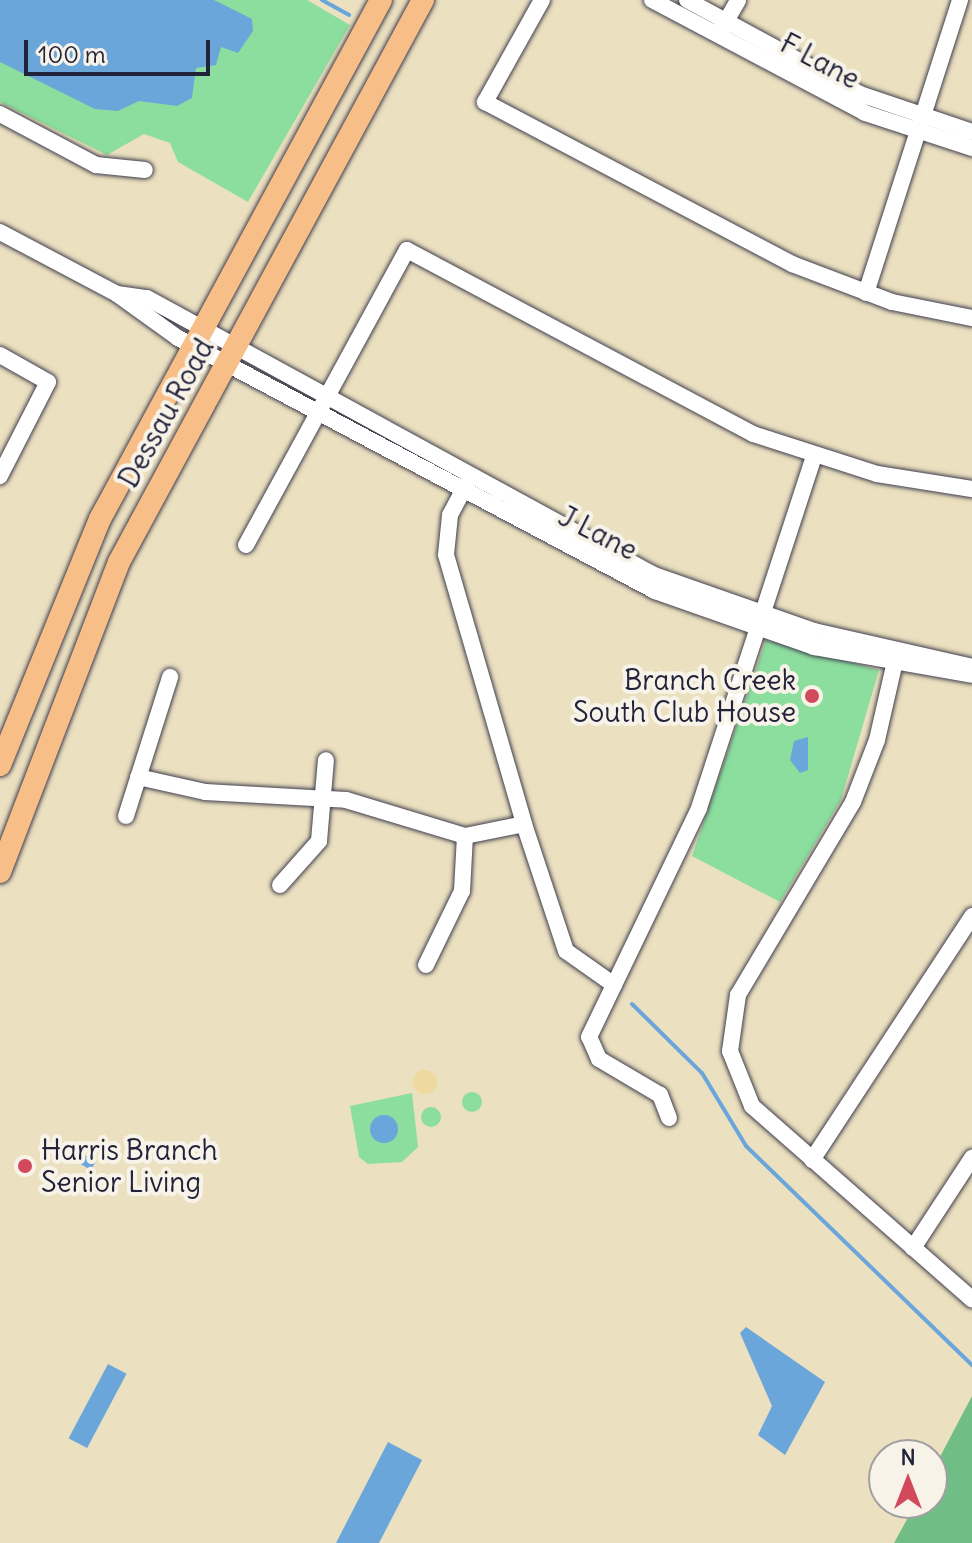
<!DOCTYPE html>
<style>
body{margin:0}
#map{position:relative;width:972px;height:1543px;overflow:hidden;background:#ebe0bf;font-family:Delius,sans-serif}
div>[style]{position:absolute}
.green>*{inset:0;background:#8cde9f}
.round{border-radius:50%}
.forest>*{inset:0;background:#71bd86}
.sand>*{inset:0;background:#eeda9e}
.water>*{inset:0;background:#6ba6db;transform-origin:0 0}
.stream>*{height:4px;margin:-2px;padding:0 2px;transform-origin:2px;border-radius:2px;background:#6ba6db}
.roads{filter:drop-shadow(0 0 2px #403e4f) drop-shadow(0 0 2px #403e4f)}
.minor>*{height:16px;margin:-8px;padding:0 8px;transform-origin:8px;border-radius:8px;background:#fff}
.major>*{height:22px;margin:-11px;padding:0 11px;transform-origin:11px;border-radius:11px;background:#f7be87}
.dots>*{width:22px;height:22px;translate:-50% -50%;box-sizing:border-box;border:4px solid #f7f3e8;border-radius:50%}
span{translate:-50% -50%;white-space:nowrap;text-align:center;line-height:1.15;-webkit-text-stroke:8px #f7f3e8;paint-order:stroke}
.street-label{font-size:28px;color:#22223b}
.poi-label{font-size:28px;color:#22223b}
.right{translate:-100% -50%;text-align:right}
.left{translate:0 -50%;text-align:left}
.north{position:absolute;left:868px;top:1439px;width:80px;height:80px;box-sizing:border-box;background:#f7f3e8;border:2px solid #a29fa3;border-radius:50%;rotate:0deg;font-size:22px;font-weight:700;line-height:32px;text-align:center;color:#22223b}
.north::after{content:'';display:block;margin:auto;width:28px;height:36px;background:#d1495b;clip-path:polygon(50% 0,100% 100%,50% 72%,0 100%)}
.scale{position:absolute;left:24px;top:40px;width:186px;height:36px;box-sizing:border-box;border:4px solid #22223b;border-top:0;padding-left:10px;font-size:24px;line-height:28px;white-space:nowrap;color:#22223b;-webkit-text-stroke:6px #f7f3e8;paint-order:stroke}
</style>
<div id="map">
<div class="green">
<div style="clip-path:polygon(0 0,307px 0,350px 25px,248px 202px,178px 162px,170px 143px,144px 134px,107px 155px,0 102px)"></div>
<div style="clip-path:polygon(766px 640px,879px 670px,841px 800px,780px 902px,692px 856px)"></div>
<div class="round" style="left:462px;top:1092px;width:20px;height:20px"></div>
<div style="clip-path:polygon(412px 1093px,418px 1147px,402px 1162px,368px 1164px,359px 1157px,350px 1106px)"></div>
<div class="round" style="left:421px;top:1107px;width:20px;height:20px"></div>
</div>
<div class="forest">
<div style="clip-path:polygon(972px 1396px,972px 1543px,894px 1543px,916px 1503px,932px 1503px,932px 1472px)"></div>
</div>
<div class="sand">
<div class="round" style="left:413px;top:1070px;width:24px;height:24px"></div>
</div>
<div class="water">
<div style="clip-path:polygon(0 0,214px 0,252px 19px,253px 31px,238px 53px,221px 47px,216px 65px,196px 68px,192px 98px,177px 106px,139px 101px,118px 111px,95px 109px,0 62px)"></div>
<div style="clip-path:polygon(808px 737px,808px 770px,800px 773px,790px 760px,794px 741px)"></div>
<div class="round" style="left:370px;top:1115px;width:28px;height:28px"></div>
<div style="clip-path:polygon(69px 1147px,96px 1161px,91px 1170px,65px 1155px)"></div>
<div style="clip-path:polygon(746px 1327px,825px 1382px,785px 1455px,758px 1435px,772px 1406px,740px 1333px)"></div>
<div style="left:108px;top:1364px;width:21px;height:84px;rotate:28deg"></div>
<div style="clip-path:polygon(388px 1442px,422px 1460px,379px 1543px,336px 1543px)"></div>
</div>
<div class="stream">
<div style="left:322px;top:0;width:31px;rotate:29deg"></div>
<div style="left:632px;top:1004px;width:98px;rotate:44.6deg"></div>
<div style="left:702px;top:1073px;width:85px;rotate:58.9deg"></div>
<div style="left:746px;top:1146px;width:315px;rotate:44.1deg"></div>
</div>
<div class="roads">
<div class="minor">
<div style="left:542px;top:0;width:117px;rotate:119.2deg"></div>
<div style="left:485px;top:102px;width:347px;rotate:27.8deg"></div>
<div style="left:792px;top:264px;width:107px;rotate:20.8deg"></div>
<div style="left:892px;top:302px;width:82px;rotate:11.3deg"></div>
<div style="left:652px;top:0;width:241px;rotate:27.9deg"></div>
<div style="left:865px;top:113px;width:113px;rotate:18.1deg"></div>
<div style="left:687px;top:0;width:197px;rotate:28.5deg"></div>
<div style="left:860px;top:94px;width:118px;rotate:18.7deg"></div>
<div style="left:721px;top:30px;width:34px;rotate:-60deg"></div>
<div style="left:0;top:114px;width:109px;rotate:28deg"></div>
<div style="left:96px;top:165px;width:49px;rotate:5.8deg"></div>
<div style="left:0;top:232px;width:132px;rotate:27.9deg"></div>
<div style="left:117px;top:294px;width:75px;rotate:35.8deg"></div>
<div style="left:178px;top:338px;width:540px;rotate:27.94deg"></div>
<div style="left:655px;top:591px;width:169px;rotate:19.4deg"></div>
<div style="left:814px;top:647px;width:160px;rotate:10deg"></div>
<div style="left:866px;top:293px;width:308px;rotate:-72.2deg"></div>
<div style="left:117px;top:294px;width:30px;rotate:8deg"></div>
<div style="left:147px;top:298px;width:578px;rotate:28.65deg"></div>
<div style="left:654px;top:575px;width:170px;rotate:19.3deg"></div>
<div style="left:814px;top:631px;width:162px;rotate:12.8deg"></div>
<div style="left:0;top:355px;width:55px;rotate:29.4deg"></div>
<div style="left:48px;top:382px;width:106px;rotate:117.1deg"></div>
<div style="left:467px;top:483px;width:36px;rotate:118deg"></div>
<div style="left:450px;top:515px;width:40px;rotate:95.7deg"></div>
<div style="left:446px;top:555px;width:280px;rotate:73.8deg"></div>
<div style="left:524px;top:824px;width:134px;rotate:71.7deg"></div>
<div style="left:566px;top:951px;width:59px;rotate:35.3deg"></div>
<div style="left:246px;top:545px;width:336px;rotate:-61.4deg"></div>
<div style="left:407px;top:250px;width:392px;rotate:28deg"></div>
<div style="left:753px;top:434px;width:130px;rotate:17.9deg"></div>
<div style="left:877px;top:474px;width:96px;rotate:9deg"></div>
<div style="left:896px;top:657px;width:85px;rotate:102.9deg"></div>
<div style="left:877px;top:740px;width:66px;rotate:111.2deg"></div>
<div style="left:853px;top:802px;width:225px;rotate:120.8deg"></div>
<div style="left:738px;top:995px;width:57px;rotate:98.1deg"></div>
<div style="left:730px;top:1051px;width:59px;rotate:68.2deg"></div>
<div style="left:752px;top:1106px;width:293px;rotate:41.3deg"></div>
<div style="left:138px;top:777px;width:69px;rotate:12.6deg"></div>
<div style="left:205px;top:792px;width:141px;rotate:3.2deg"></div>
<div style="left:346px;top:800px;width:124px;rotate:16.8deg"></div>
<div style="left:465px;top:836px;width:60px;rotate:-11.5deg"></div>
<div style="left:126px;top:816px;width:146px;rotate:-72.4deg"></div>
<div style="left:280px;top:885px;width:59px;rotate:-48.4deg"></div>
<div style="left:319px;top:841px;width:81px;rotate:-85.1deg"></div>
<div style="left:426px;top:965px;width:82px;rotate:-64.1deg"></div>
<div style="left:462px;top:891px;width:55px;rotate:-86.9deg"></div>
<div style="left:669px;top:1118px;width:25px;rotate:-111deg"></div>
<div style="left:660px;top:1095px;width:71px;rotate:-149.5deg"></div>
<div style="left:599px;top:1059px;width:24px;rotate:-114deg"></div>
<div style="left:589px;top:1037px;width:254px;rotate:-64.3deg"></div>
<div style="left:699px;top:808px;width:369px;rotate:-71.9deg"></div>
<div style="left:812px;top:1160px;width:292px;rotate:-56.7deg"></div>
<div style="left:913px;top:1248px;width:108px;rotate:-56.8deg"></div>
</div>
<div class="major">
<div style="left:0;top:765px;width:266px;rotate:-67.9deg"></div>
<div style="left:100px;top:519px;width:590px;rotate:-61.57deg"></div>
<div style="left:0;top:872px;width:332px;rotate:-69deg"></div>
<div style="left:119px;top:562px;width:639px;rotate:-61.59deg"></div>
</div>
</div>
<div class="dots">
<div style="left:812px;top:696px;background:#d1495b"></div>
<div style="left:25px;top:1166px;background:#d1495b"></div>
</div>
<div class="street-label">
<span style="left:820px;top:61px;rotate:28deg">F Lane</span>
<span style="left:166px;top:413px;rotate:-61deg">Dessau Road</span>
<span style="left:598px;top:533px;rotate:27deg">J Lane</span>
</div>
<div class="poi-label">
<span class="right" style="left:796px;top:696px">Branch Creek<br>South Club House</span>
<span class="left" style="left:41px;top:1166px">Harris Branch<br>Senior Living</span>
</div>
<div class="north">N</div>
<div class="scale">100 m</div>
</div>
